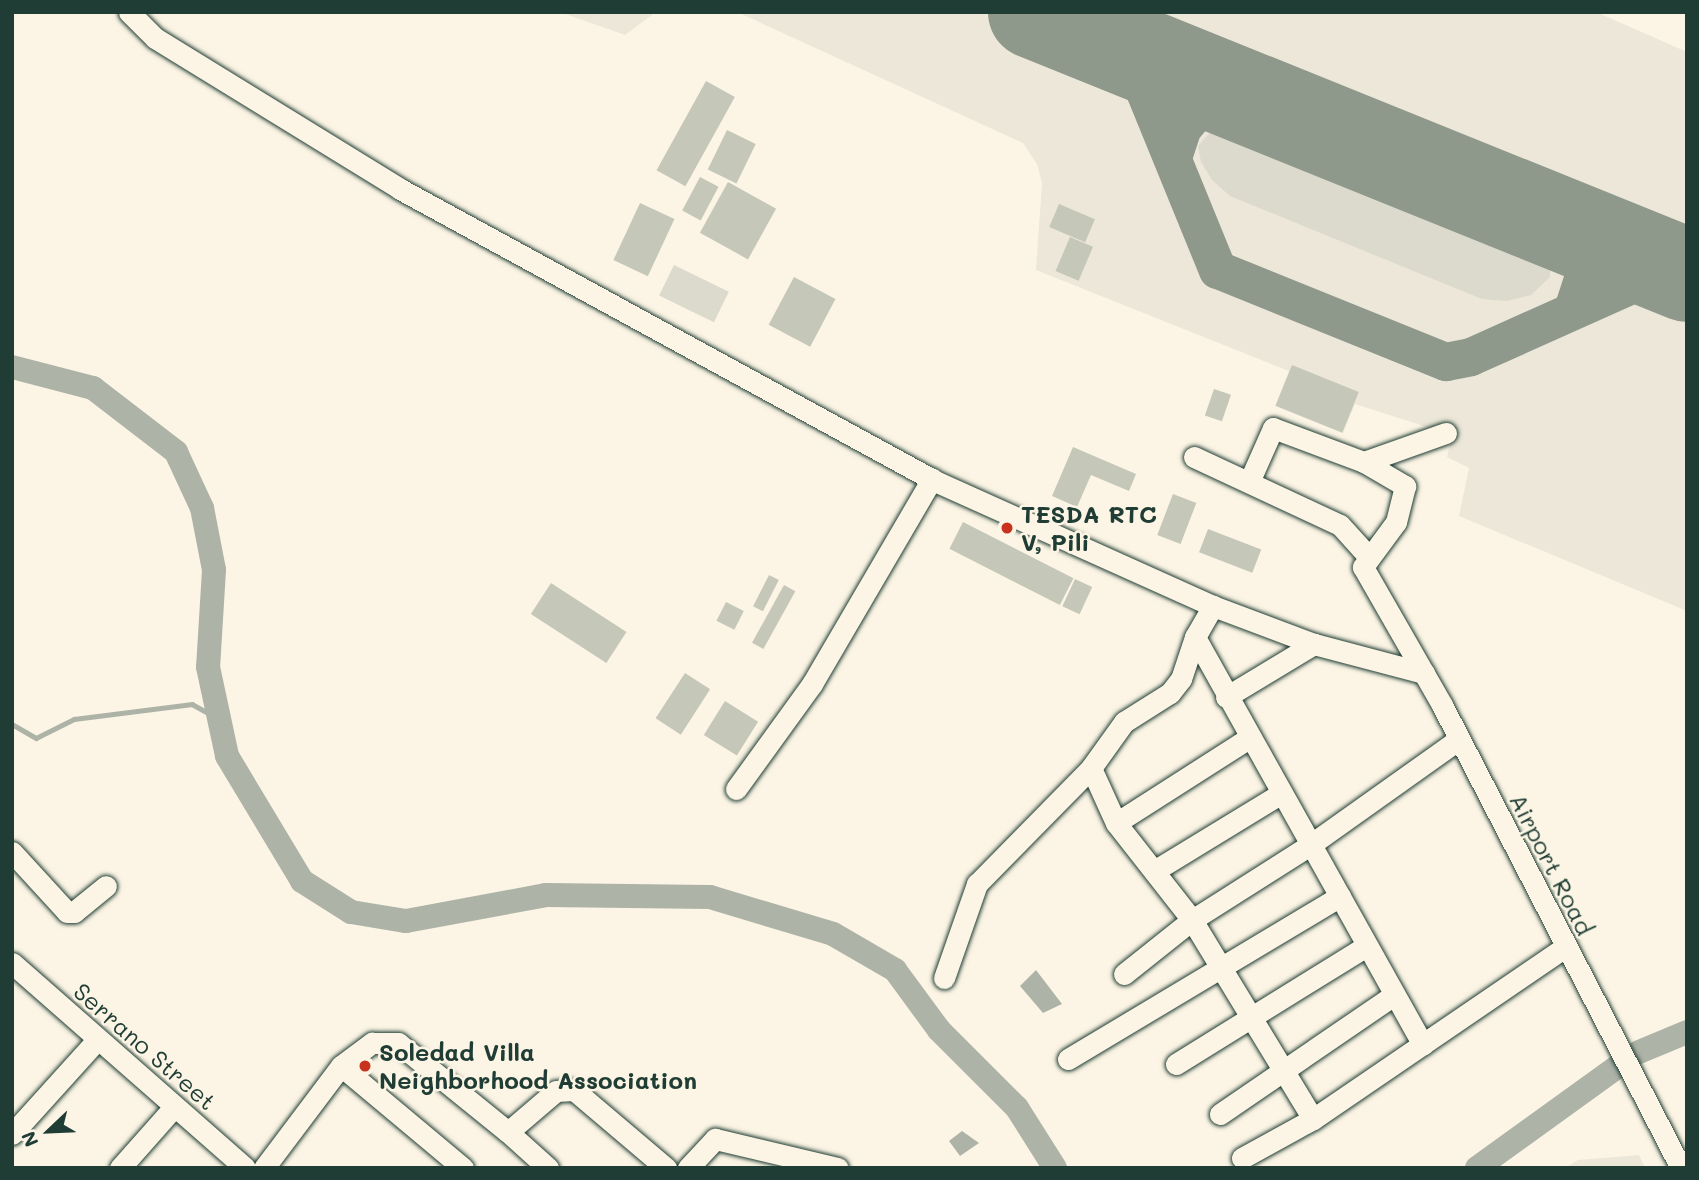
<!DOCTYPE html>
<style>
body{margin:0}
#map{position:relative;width:1699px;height:1180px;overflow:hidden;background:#fcf5e5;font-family:Mali,sans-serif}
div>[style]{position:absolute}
.built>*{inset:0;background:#ece7d8}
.green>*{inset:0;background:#dcdacc;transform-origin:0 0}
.water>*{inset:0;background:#aeb3a7}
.stream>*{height:4.5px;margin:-2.25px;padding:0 2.25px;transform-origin:2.25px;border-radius:2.25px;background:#aeb3a7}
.river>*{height:24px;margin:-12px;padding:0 12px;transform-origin:12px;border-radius:12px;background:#aeb3a7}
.taxiway>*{height:38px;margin:-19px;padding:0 19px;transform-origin:19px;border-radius:19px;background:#8e998c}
.runway>*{height:94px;margin:-47px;padding:0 47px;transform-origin:47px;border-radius:47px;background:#8e998c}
.building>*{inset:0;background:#c5c7b9;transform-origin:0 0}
.roads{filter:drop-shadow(0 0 2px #1f3d34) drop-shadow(0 0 2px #1f3d34)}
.minor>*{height:21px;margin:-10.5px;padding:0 10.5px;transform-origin:10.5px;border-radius:10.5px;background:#fcf5e5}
.dots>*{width:19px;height:19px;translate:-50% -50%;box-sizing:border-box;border:4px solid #fcf5e5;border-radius:50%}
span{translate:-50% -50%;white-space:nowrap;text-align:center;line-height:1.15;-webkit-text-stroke:5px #fcf5e5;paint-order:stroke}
.poi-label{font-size:24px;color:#1f3d34;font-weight:700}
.left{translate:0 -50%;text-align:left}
.street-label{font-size:24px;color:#1f3d34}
.frame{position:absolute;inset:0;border:14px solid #1f3d34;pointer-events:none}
.north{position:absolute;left:14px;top:1096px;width:70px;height:70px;-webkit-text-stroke:5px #fcf5e5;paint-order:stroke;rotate:247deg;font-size:19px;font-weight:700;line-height:28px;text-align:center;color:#1f3d34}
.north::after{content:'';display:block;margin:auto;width:24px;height:32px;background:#1f3d34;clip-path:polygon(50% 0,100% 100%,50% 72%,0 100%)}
</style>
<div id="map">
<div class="built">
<div style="clip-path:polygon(560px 12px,652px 12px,652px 15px,625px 35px)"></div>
<div style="clip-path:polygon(737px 12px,1596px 12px,1687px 52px,1687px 611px,1459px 516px,1469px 468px,1447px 457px,1452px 435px,1355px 404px,1343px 433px,1275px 406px,1289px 371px,1036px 270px,1042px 183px,1037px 164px,1023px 143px)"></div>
<div style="clip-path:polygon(1639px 1155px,1645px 1168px,1565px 1168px,1578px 1160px)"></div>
</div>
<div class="green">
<div style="clip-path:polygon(1242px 119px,1538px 241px,1550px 260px,1550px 277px,1531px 295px,1507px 301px,1482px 299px,1230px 196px,1212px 180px,1201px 162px,1198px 146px,1221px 120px)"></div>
<div style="left:674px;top:265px;width:61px;height:34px;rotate:26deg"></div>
</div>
<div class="water">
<div style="clip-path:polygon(1036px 970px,1062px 1004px,1043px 1013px,1020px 986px)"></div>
<div style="clip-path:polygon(962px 1131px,979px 1143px,960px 1156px,949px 1141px)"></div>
</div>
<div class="stream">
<div style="left:12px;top:724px;width:28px;rotate:30deg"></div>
<div style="left:36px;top:738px;width:42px;rotate:-26.6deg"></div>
<div style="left:74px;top:719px;width:119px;rotate:-7.2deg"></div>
<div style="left:192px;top:704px;width:31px;rotate:29deg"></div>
<div style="left:1630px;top:1058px;width:11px;rotate:-34deg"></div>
</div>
<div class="river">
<div style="left:12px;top:367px;width:84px;rotate:14.5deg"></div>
<div style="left:93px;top:388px;width:105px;rotate:37.6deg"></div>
<div style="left:176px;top:452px;width:62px;rotate:65.1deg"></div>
<div style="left:202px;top:508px;width:63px;rotate:79deg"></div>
<div style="left:214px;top:570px;width:97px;rotate:93.5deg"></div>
<div style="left:208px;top:667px;width:91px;rotate:77.9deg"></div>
<div style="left:227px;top:756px;width:146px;rotate:59deg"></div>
<div style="left:302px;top:881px;width:58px;rotate:32.3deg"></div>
<div style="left:351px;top:912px;width:56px;rotate:9.3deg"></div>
<div style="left:406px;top:921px;width:142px;rotate:-10.5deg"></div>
<div style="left:546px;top:895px;width:164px;rotate:0.7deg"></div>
<div style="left:710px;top:897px;width:128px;rotate:16.7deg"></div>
<div style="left:833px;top:934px;width:72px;rotate:30.1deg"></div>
<div style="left:895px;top:970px;width:74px;rotate:53.7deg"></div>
<div style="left:939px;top:1030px;width:110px;rotate:45deg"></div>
<div style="left:1017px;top:1108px;width:71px;rotate:57.7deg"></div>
<div style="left:1639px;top:1052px;width:52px;rotate:-22.6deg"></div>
<div style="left:1477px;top:1168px;width:176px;rotate:-35.8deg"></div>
</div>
<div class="taxiway">
<div style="left:1128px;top:50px;width:238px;rotate:67.8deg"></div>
<div style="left:1218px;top:270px;width:246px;rotate:22deg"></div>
<div style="left:1446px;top:362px;width:25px;rotate:-11deg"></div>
<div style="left:1471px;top:357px;width:218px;rotate:-24.1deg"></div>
<div style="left:1174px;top:155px;width:28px;rotate:-72deg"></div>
<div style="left:1183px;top:128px;width:20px;rotate:-49deg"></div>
<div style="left:1196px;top:113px;width:60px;rotate:-13.6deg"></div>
<div style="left:1543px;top:217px;width:52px;rotate:48.1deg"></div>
<div style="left:1578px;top:256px;width:21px;rotate:73deg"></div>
<div style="left:1584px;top:276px;width:35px;rotate:108deg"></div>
</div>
<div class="runway">
<div style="left:1035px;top:12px;width:703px;rotate:21.97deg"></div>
</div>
<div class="building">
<div style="left:706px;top:81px;width:33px;height:102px;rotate:29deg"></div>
<div style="left:727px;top:130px;width:32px;height:44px;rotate:26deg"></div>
<div style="left:700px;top:177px;width:21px;height:38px;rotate:28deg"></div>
<div style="left:728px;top:182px;width:55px;height:58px;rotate:29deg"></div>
<div style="left:640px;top:203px;width:38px;height:63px;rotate:25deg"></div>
<div style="left:1059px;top:204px;width:39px;height:25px;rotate:23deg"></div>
<div style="left:1070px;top:237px;width:25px;height:37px;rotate:23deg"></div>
<div style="left:794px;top:277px;width:47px;height:54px;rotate:28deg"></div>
<div style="left:1292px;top:365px;width:72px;height:44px;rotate:22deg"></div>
<div style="left:1214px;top:389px;width:18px;height:28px;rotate:19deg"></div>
<div style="clip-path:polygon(1073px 447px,1136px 474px,1129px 491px,1091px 475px,1077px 507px,1052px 496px)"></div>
<div style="left:1173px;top:494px;width:25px;height:44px;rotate:21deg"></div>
<div style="left:963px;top:522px;width:124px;height:30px;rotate:27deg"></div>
<div style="left:1208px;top:529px;width:57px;height:25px;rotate:21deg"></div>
<div style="left:769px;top:575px;width:11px;height:35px;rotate:27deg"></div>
<div style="left:1075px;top:579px;width:19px;height:30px;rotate:25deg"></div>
<div style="left:551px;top:583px;width:90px;height:37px;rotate:33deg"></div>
<div style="left:784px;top:585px;width:13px;height:66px;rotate:29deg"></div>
<div style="left:726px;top:602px;width:20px;height:21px;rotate:27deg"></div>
<div style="left:685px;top:673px;width:30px;height:54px;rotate:33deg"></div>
<div style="left:725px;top:701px;width:39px;height:40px;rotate:32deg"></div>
</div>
<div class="roads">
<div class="minor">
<div style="left:129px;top:12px;width:37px;rotate:45deg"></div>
<div style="left:155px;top:38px;width:288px;rotate:31.6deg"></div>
<div style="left:400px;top:189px;width:612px;rotate:28.62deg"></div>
<div style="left:937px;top:482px;width:303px;rotate:24.2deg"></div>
<div style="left:1213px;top:606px;width:108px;rotate:20.6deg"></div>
<div style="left:1314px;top:644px;width:114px;rotate:14.8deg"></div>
<div style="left:1194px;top:457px;width:161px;rotate:25deg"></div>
<div style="left:1340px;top:525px;width:42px;rotate:47.9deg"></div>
<div style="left:1364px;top:462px;width:87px;rotate:-19.5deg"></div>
<div style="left:1249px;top:482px;width:59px;rotate:-66deg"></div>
<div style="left:1273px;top:428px;width:97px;rotate:20.5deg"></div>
<div style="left:1364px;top:462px;width:48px;rotate:30.3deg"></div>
<div style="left:1405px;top:486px;width:37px;rotate:104deg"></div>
<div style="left:1396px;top:522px;width:56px;rotate:126.3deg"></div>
<div style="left:1363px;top:567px;width:159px;rotate:60.2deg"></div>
<div style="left:1442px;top:705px;width:521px;rotate:62.7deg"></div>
<div style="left:1195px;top:637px;width:467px;rotate:60.8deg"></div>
<div style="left:1226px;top:697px;width:103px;rotate:-31.1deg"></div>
<div style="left:1091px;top:768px;width:60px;rotate:65.6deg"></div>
<div style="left:1116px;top:823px;width:123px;rotate:51.9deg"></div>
<div style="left:1192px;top:920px;width:233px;rotate:58.7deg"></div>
<div style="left:736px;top:789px;width:130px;rotate:-54.1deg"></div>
<div style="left:812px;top:684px;width:238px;rotate:-59.7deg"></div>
<div style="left:1116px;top:823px;width:158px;rotate:-32.6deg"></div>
<div style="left:12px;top:852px;width:81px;rotate:47.5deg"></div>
<div style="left:67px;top:912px;width:7px"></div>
<div style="left:74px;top:912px;width:41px;rotate:-39.1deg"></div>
<div style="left:1154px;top:871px;width:148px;rotate:-31.4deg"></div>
<div style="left:12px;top:963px;width:310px;rotate:41.3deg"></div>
<div style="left:1124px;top:974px;width:87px;rotate:-38.5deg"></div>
<div style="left:1192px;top:920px;width:140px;rotate:-32.4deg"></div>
<div style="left:1310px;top:845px;width:183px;rotate:-35.4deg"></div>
<div style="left:944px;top:978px;width:100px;rotate:-70.7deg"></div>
<div style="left:977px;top:884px;width:163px;rotate:-45.5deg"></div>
<div style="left:1091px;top:768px;width:57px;rotate:-54.3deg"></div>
<div style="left:1124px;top:722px;width:54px;rotate:-32.2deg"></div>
<div style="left:1170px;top:693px;width:18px;rotate:-52deg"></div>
<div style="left:1181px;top:679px;width:44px;rotate:-71.6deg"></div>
<div style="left:1195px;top:637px;width:36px;rotate:-60deg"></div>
<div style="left:1068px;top:1059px;width:317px;rotate:-30.9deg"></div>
<div style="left:1176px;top:1064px;width:224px;rotate:-31.8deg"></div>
<div style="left:341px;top:1066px;width:159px;rotate:39.9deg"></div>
<div style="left:1220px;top:1114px;width:211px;rotate:-34.4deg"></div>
<div style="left:508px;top:1132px;width:54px;rotate:42deg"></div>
<div style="left:12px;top:1134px;width:127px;rotate:-47.9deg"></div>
<div style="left:1242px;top:1158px;width:81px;rotate:-28.8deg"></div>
<div style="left:1313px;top:1119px;width:305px;rotate:-34.3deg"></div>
<div style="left:120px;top:1168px;width:81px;rotate:-48.5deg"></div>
<div style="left:264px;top:1168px;width:128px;rotate:-53deg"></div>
<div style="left:341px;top:1066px;width:39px;rotate:-37deg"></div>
<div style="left:372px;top:1043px;width:26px"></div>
<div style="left:398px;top:1043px;width:141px;rotate:39deg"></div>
<div style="left:508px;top:1132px;width:63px;rotate:-40.5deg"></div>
<div style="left:556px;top:1091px;width:18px;rotate:-3deg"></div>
<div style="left:574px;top:1090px;width:121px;rotate:40.3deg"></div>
<div style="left:688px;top:1168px;width:40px;rotate:-47deg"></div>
<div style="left:715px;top:1139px;width:126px;rotate:13.3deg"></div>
</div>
</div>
<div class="dots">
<div style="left:1007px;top:528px;background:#c8321e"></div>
<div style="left:365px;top:1066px;background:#c8321e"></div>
</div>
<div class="poi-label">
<span class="left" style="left:1021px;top:528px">TESDA RTC<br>V, Pili</span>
<span class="left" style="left:379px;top:1066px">Soledad Villa<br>Neighborhood Association</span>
</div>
<div class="street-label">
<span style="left:1552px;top:864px;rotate:63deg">Airport Road</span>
<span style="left:145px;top:1046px;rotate:41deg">Serrano Street</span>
</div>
<div class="frame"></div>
<div class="north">N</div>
</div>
